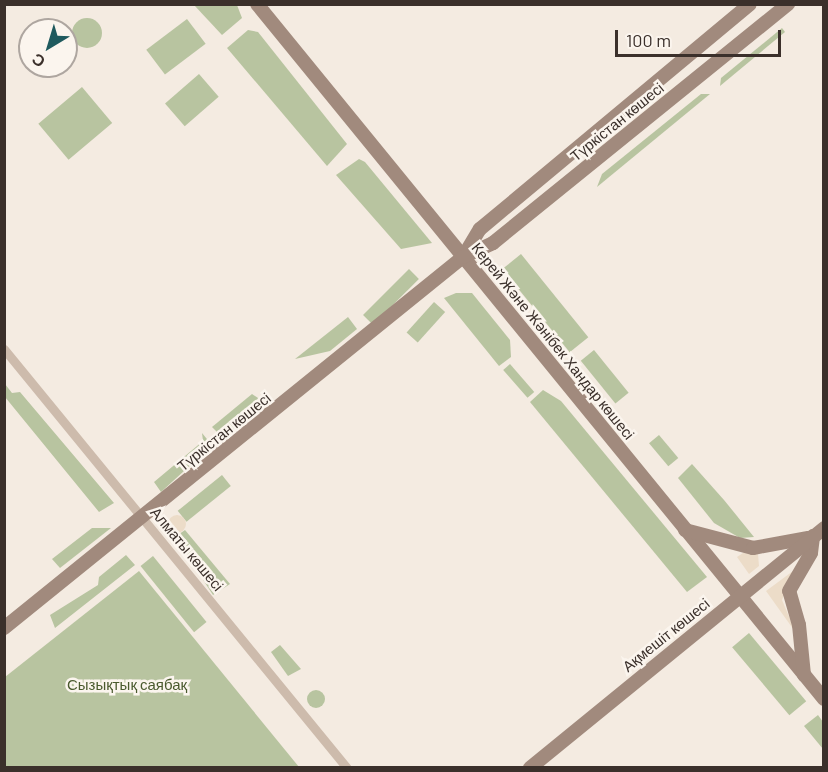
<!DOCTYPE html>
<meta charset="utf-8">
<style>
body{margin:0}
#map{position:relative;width:828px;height:772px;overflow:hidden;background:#f4ebe1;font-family:Barlow,sans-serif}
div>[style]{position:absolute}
.green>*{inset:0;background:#b8c4a0;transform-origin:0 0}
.round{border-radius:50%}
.plaza>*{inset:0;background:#ecdcc8}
.street>*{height:9px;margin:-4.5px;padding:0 4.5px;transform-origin:4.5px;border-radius:4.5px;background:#cdbbac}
.secondary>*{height:14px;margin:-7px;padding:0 7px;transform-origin:7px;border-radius:7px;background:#a18a7d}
span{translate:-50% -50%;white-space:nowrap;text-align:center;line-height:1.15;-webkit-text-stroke:5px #fbf5ee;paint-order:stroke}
.street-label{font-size:15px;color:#3b302b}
.park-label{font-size:15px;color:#4a5a2e}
.frame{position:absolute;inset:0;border:6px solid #3b302b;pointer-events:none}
.north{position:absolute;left:18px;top:18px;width:60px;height:60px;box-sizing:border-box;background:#fbf5ee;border:2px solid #aea6a0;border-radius:50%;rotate:218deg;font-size:16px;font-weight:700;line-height:24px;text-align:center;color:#3b302b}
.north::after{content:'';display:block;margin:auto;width:21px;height:27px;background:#1f5a5e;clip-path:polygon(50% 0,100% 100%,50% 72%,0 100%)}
.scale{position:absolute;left:615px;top:30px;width:166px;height:27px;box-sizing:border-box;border:3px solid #3b302b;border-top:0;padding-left:8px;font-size:18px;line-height:21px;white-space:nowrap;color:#3b302b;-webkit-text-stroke:4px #fbf5ee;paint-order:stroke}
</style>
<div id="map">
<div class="green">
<div style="clip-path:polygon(194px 5px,237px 5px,242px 18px,222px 35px)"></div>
<div class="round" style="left:72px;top:18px;width:30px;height:30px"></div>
<div style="left:187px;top:19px;width:31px;height:51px;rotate:53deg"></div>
<div style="clip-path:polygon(782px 28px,785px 32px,720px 86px,721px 78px)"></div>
<div style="clip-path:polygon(248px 30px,258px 32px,347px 144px,327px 166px,227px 48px)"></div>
<div style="left:199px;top:74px;width:30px;height:45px;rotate:49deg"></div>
<div style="left:82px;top:87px;width:47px;height:57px;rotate:50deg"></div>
<div style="clip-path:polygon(701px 94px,710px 94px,597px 187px,602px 174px)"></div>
<div style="clip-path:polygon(359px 159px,365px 162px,432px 243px,401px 249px,336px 175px)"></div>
<div style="left:521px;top:254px;width:107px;height:24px;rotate:51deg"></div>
<div style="left:409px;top:269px;width:14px;height:65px;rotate:45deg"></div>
<div style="clip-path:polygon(456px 293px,472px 293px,510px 340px,511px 357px,499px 366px,444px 298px)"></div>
<div style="left:434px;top:302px;width:15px;height:41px;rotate:42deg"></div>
<div style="clip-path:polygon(348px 317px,357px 329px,330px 351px,295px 359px)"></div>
<div style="left:594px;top:350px;width:55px;height:17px;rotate:51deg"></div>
<div style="left:510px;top:364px;width:37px;height:9px;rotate:49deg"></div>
<div style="clip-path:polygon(5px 384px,12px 393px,20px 392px,114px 503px,99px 512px,5px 397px)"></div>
<div style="clip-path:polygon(543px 390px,561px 401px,707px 577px,687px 592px,530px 402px)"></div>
<div style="clip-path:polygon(252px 394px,258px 398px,248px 417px,223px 438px,212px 427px)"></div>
<div style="clip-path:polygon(202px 433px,211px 444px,207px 450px,161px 492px,154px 482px,203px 441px)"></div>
<div style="left:659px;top:435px;width:30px;height:13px;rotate:50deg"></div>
<div style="clip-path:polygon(692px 464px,724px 500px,754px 537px,740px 538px,714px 523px,678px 478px)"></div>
<div style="left:222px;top:475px;width:14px;height:57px;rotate:51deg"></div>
<div style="clip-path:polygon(92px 528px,111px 528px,60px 568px,52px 559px)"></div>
<div style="clip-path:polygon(185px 530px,230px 584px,213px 595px,175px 537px)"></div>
<div style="clip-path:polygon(126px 555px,135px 565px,55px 628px,50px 615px,98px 585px,99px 577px)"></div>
<div style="left:153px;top:556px;width:85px;height:16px;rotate:51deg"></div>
<div style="clip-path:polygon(139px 571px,299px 767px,5px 767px,5px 677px)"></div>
<div style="left:749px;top:633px;width:89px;height:22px;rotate:50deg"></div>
<div style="clip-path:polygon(280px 645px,301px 669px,288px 676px,271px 652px)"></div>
<div class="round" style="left:307px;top:690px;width:18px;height:18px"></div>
<div style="clip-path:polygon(818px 715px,823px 722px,823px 749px,804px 726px)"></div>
</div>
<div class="plaza">
<div class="round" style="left:168px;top:515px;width:18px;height:18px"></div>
<div style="clip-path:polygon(743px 553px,758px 554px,759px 566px,749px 574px,737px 557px)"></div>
<div style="clip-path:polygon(793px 571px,782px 600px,796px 633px,766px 591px)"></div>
</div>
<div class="street">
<div style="left:4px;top:349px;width:541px;rotate:50.7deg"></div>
</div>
<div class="secondary">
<div style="left:257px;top:4px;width:897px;rotate:50.79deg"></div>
<div style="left:463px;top:257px;width:33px;rotate:-59deg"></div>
<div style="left:480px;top:229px;width:351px;rotate:-39.8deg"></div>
<div style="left:685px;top:530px;width:70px;rotate:14.8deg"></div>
<div style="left:753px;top:548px;width:56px;rotate:-10.3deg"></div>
<div style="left:4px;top:628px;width:590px;rotate:-38.95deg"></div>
<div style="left:463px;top:257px;width:33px;rotate:-25deg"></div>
<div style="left:493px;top:243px;width:380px;rotate:-39deg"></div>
<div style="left:804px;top:675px;width:50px;rotate:-95.7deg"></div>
<div style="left:799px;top:625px;width:35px;rotate:-106deg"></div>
<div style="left:789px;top:591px;width:44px;rotate:-59.9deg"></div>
<div style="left:811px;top:553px;width:17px;rotate:-83deg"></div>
<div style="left:530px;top:768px;width:380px;rotate:-39.2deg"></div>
</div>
<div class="street-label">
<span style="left:617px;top:122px;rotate:-39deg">Түркістан көшесі</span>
<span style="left:553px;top:341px;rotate:51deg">Керей Және Жәнібек Хандар көшесі</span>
<span style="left:224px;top:432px;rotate:-39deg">Түркістан көшесі</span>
<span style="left:187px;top:549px;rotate:50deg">Алматы көшесі</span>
<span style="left:666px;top:635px;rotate:-39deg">Ақмешіт көшесі</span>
</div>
<div class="park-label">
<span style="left:127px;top:685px">Сызықтық саябақ</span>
</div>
<div class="frame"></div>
<div class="north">С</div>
<div class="scale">100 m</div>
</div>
